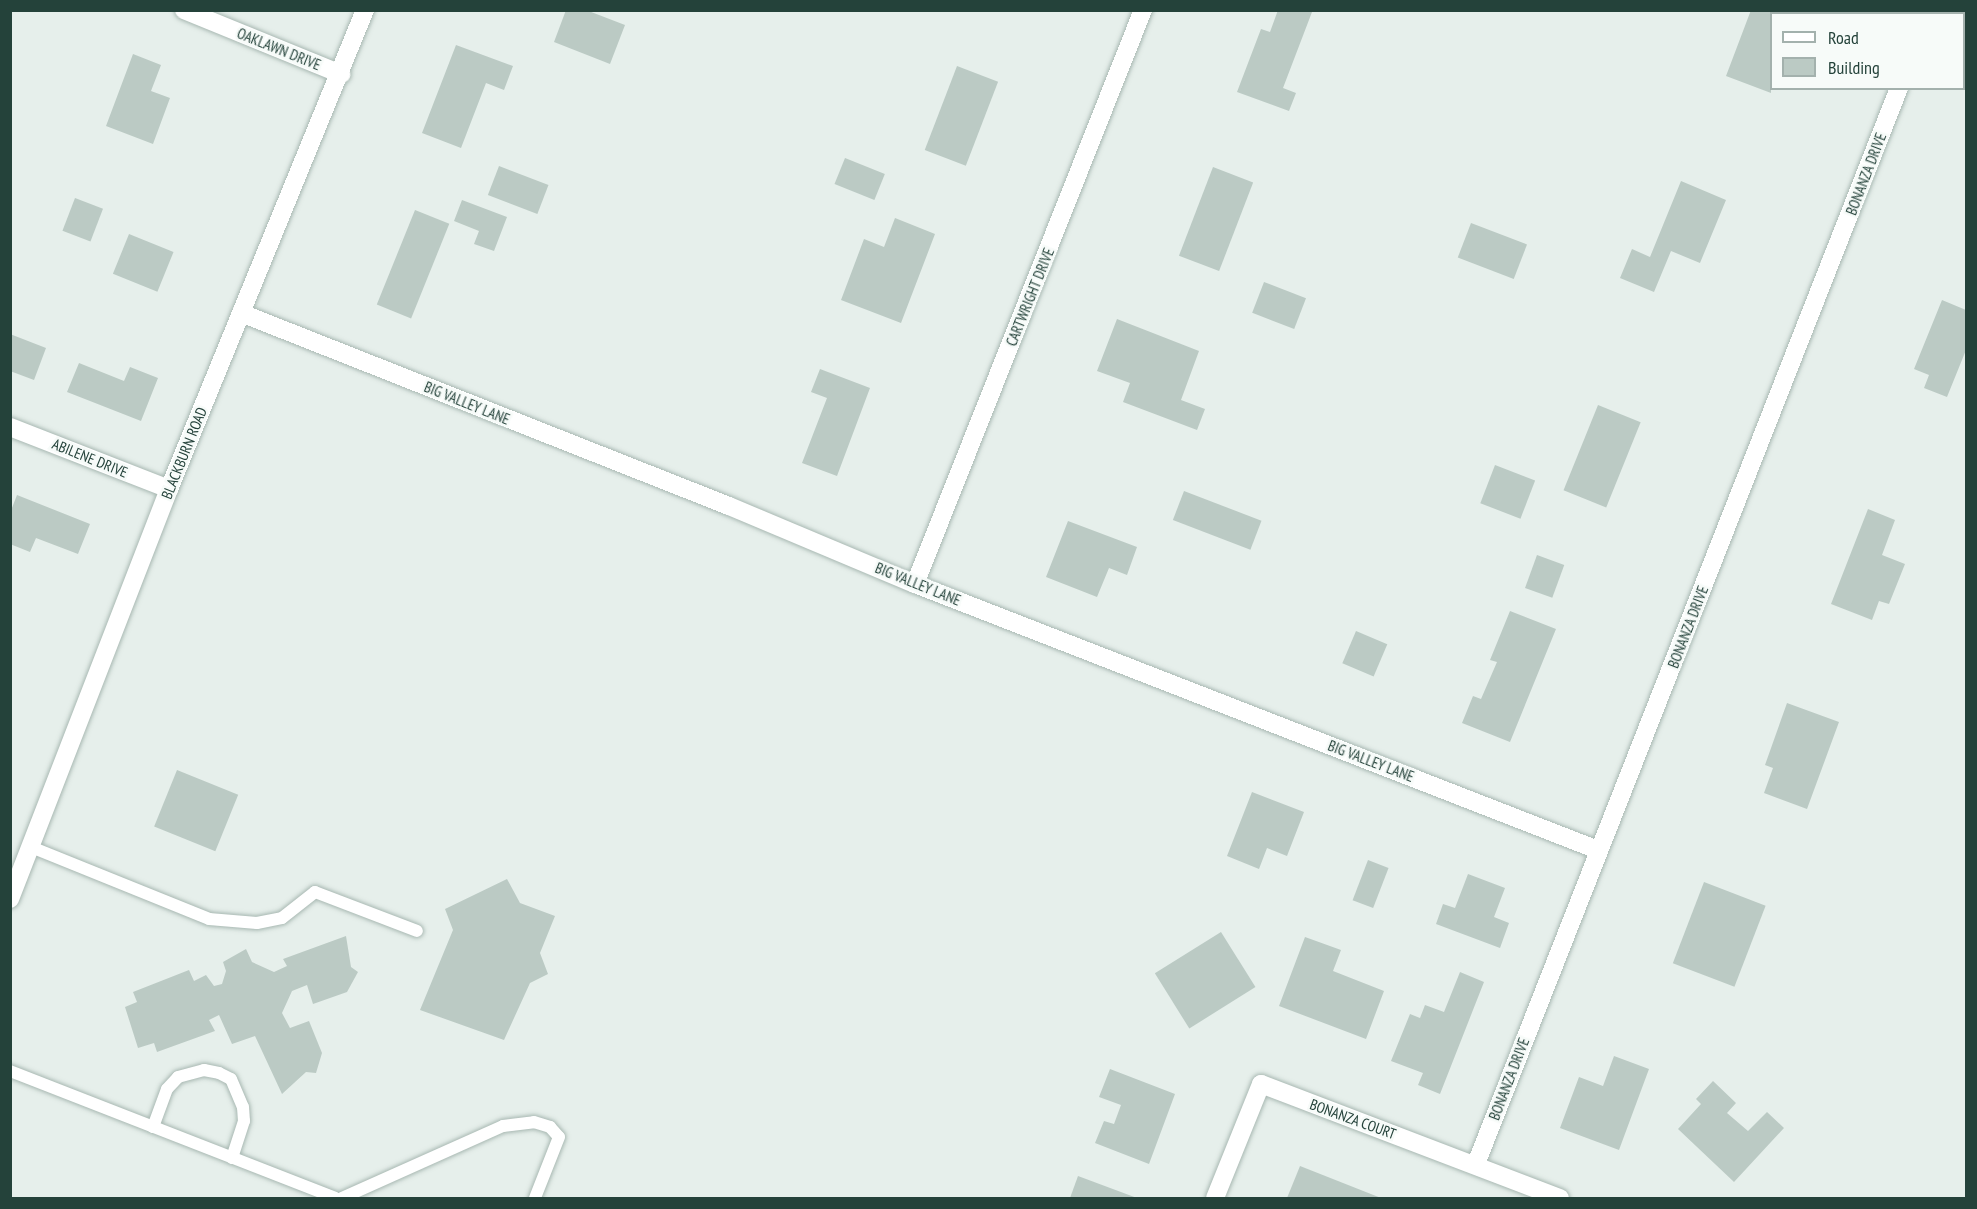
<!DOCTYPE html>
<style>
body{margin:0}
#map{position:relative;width:1977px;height:1209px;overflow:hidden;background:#e6efeb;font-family:"PT Sans Narrow",sans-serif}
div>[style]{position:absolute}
.building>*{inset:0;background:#bbcac4;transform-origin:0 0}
.roads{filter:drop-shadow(0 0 2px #a8b8b2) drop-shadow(0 0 2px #a8b8b2)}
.lane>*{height:12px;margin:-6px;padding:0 6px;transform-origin:6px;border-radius:6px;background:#fff}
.street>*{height:18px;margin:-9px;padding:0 9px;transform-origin:9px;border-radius:9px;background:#fff}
.secondary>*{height:18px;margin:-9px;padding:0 9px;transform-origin:9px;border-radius:9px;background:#fff}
span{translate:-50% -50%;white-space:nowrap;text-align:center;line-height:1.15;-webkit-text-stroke:5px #f7fbf9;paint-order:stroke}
.street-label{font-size:15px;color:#24423a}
.frame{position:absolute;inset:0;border:12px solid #24423a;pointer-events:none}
.legend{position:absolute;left:1770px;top:12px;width:195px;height:78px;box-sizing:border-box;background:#f7fbf9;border:2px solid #a3b1ad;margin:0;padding:8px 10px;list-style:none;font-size:18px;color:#24423a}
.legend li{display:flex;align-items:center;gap:12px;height:30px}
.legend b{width:30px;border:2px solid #a3b1ad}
</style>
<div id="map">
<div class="building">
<div style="clip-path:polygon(566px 10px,586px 10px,625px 25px,610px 64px,554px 42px)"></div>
<div style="clip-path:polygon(1278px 10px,1312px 12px,1283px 88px,1296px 93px,1289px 111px,1237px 92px,1261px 29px,1270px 32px)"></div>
<div style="clip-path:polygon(1751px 10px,1803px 10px,1801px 14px,1772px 14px,1771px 93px,1726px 76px)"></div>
<div style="clip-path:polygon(456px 45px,513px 66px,504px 90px,486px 83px,461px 148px,422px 133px)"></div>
<div style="clip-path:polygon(133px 54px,161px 65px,151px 91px,170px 98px,153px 144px,106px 126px)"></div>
<div style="left:957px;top:66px;width:44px;height:90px;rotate:21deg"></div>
<div style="left:845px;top:158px;width:43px;height:28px;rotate:22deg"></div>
<div style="left:499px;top:166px;width:53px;height:31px;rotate:21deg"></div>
<div style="left:1213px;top:167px;width:43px;height:95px;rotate:21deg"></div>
<div style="clip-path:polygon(1681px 181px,1726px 200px,1700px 263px,1671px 251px,1654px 292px,1620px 278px,1632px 249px,1650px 257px)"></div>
<div style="left:75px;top:198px;width:30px;height:35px;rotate:21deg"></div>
<div style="clip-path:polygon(462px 200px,507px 217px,494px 251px,474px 244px,479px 231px,454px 221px)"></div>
<div style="left:415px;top:210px;width:37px;height:102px;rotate:22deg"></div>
<div style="clip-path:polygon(895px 218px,935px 234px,901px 323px,841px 300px,864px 239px,884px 247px)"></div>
<div style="left:1471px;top:223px;width:60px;height:37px;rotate:21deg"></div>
<div style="left:129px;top:234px;width:48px;height:43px;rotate:22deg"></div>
<div style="left:1264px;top:282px;width:45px;height:33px;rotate:21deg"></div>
<div style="clip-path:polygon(1942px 300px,1966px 310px,1966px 350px,1947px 397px,1924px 388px,1929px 375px,1914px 369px)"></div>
<div style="clip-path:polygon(1117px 319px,1199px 351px,1181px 400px,1205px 409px,1197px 430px,1123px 402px,1130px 383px,1097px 371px)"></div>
<div style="clip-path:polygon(10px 334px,46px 348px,34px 380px,10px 371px)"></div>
<div style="clip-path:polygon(79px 363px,124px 381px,130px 367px,158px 378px,141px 421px,67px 392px)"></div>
<div style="clip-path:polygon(820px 369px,870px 388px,837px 476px,802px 463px,827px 398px,811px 392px)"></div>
<div style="left:1598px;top:405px;width:46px;height:92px;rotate:22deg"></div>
<div style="left:1495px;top:465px;width:43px;height:41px;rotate:21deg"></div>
<div style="left:1184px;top:491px;width:83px;height:31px;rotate:21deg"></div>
<div style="clip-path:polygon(17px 495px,90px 524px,78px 554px,36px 538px,30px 552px,10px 544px,10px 513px)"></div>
<div style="clip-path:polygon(1868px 509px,1895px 520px,1882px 555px,1905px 564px,1889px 604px,1879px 601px,1872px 620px,1831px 604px)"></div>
<div style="clip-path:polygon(1068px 521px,1137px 547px,1127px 575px,1109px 568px,1097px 597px,1046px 577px)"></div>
<div style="left:1537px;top:555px;width:29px;height:35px;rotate:20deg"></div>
<div style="clip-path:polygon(1510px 611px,1556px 629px,1510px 742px,1462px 723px,1473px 696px,1481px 699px,1497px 662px,1490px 660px)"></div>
<div style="left:1356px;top:631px;width:34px;height:35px;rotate:23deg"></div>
<div style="clip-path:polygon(1787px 703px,1839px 722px,1807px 809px,1764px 793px,1773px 768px,1765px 765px)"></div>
<div style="left:177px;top:770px;width:66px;height:61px;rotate:22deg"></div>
<div style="clip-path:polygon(1252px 792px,1304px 812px,1287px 856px,1267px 848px,1259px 869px,1227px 856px)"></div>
<div style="left:1368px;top:860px;width:22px;height:43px;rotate:21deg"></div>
<div style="clip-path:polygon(1468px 874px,1505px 888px,1494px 917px,1509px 923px,1500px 948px,1436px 924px,1443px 904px,1455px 908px)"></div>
<div style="clip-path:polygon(507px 879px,520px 903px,555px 916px,540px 953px,548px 974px,530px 983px,504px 1040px,420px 1010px,453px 930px,445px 909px)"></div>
<div style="left:1704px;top:882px;width:66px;height:87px;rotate:21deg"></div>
<div style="left:1221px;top:932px;width:65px;height:78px;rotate:58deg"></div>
<div style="clip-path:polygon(346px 936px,351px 967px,358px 972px,347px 992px,313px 1004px,307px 985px,292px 991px,282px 1013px,290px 1028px,309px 1021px,322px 1053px,316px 1073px,306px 1072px,282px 1094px,255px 1036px,232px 1044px,219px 1015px,209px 1020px,215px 1031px,157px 1052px,154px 1043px,138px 1048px,125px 1007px,137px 1002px,133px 992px,189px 970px,194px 981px,206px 975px,214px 986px,222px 984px,226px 971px,223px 962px,246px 949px,252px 962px,274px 972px,287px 966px,283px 959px)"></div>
<div style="clip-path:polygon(1305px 937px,1341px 950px,1333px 971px,1384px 991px,1366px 1039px,1279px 1006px)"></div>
<div style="clip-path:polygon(1460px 972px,1484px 982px,1440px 1094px,1418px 1085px,1423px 1073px,1391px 1061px,1410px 1014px,1420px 1018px,1425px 1005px,1444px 1012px)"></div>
<div style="clip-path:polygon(1614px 1056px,1649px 1069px,1619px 1150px,1560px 1128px,1579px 1077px,1603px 1086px)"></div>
<div style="clip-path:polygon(1110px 1069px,1175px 1094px,1149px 1164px,1095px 1143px,1104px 1121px,1114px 1124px,1121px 1105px,1099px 1097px)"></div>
<div style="clip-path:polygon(1713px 1081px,1736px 1103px,1727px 1113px,1748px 1131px,1767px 1112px,1784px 1128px,1734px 1182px,1678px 1129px,1701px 1104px,1696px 1099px)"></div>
<div style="clip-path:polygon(1300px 1166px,1381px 1198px,1287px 1198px)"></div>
<div style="clip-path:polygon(1078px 1176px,1137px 1198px,1070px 1198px)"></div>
</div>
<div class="roads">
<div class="lane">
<div style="left:31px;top:847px;width:192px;rotate:22deg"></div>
<div style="left:209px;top:919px;width:48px;rotate:4.8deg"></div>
<div style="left:257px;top:923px;width:25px;rotate:-11deg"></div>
<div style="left:282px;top:918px;width:42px;rotate:-38.2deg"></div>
<div style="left:315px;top:892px;width:109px;rotate:20.9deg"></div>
<div style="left:10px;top:1071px;width:349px;rotate:21.3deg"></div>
<div style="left:153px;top:1127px;width:40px;rotate:-69.8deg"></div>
<div style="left:167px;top:1089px;width:16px;rotate:-47deg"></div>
<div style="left:178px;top:1077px;width:27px;rotate:-15deg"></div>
<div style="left:204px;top:1070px;width:15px;rotate:11deg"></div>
<div style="left:219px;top:1073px;width:13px;rotate:27deg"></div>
<div style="left:231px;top:1079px;width:30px;rotate:67deg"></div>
<div style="left:243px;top:1107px;width:14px;rotate:86deg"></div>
<div style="left:244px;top:1121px;width:39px;rotate:108deg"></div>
<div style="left:342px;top:1198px;width:176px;rotate:-24.1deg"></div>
<div style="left:503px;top:1126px;width:31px;rotate:-7deg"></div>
<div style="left:534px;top:1122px;width:17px;rotate:17deg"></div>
<div style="left:550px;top:1127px;width:13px;rotate:48deg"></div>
<div style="left:559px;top:1137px;width:66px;rotate:111.5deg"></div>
</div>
<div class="street">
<div style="left:184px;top:10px;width:170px;rotate:22.2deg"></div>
<div style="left:1929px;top:14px;width:4px;rotate:-76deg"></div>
<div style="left:241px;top:313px;width:525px;rotate:21.58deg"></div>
<div style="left:729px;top:506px;width:202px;rotate:22.8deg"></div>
<div style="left:915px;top:584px;width:733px;rotate:21.28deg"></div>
<div style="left:10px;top:427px;width:171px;rotate:21.3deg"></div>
<div style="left:915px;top:584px;width:618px;rotate:-68.34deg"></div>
<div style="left:1476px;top:1164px;width:1156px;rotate:-68.54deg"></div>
<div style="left:1215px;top:1198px;width:123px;rotate:-68deg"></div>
<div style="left:1261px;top:1084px;width:320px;rotate:20.9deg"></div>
</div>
<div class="secondary">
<div style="left:10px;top:899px;width:440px;rotate:-68.8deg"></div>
<div style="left:169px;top:489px;width:518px;rotate:-67.75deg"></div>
</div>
</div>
<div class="street-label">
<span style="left:279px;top:49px;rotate:22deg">OAKLAWN DRIVE</span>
<span style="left:1866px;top:174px;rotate:-69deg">BONANZA DRIVE</span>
<span style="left:1030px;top:297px;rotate:-68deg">CARTWRIGHT DRIVE</span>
<span style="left:467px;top:403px;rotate:22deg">BIG VALLEY LANE</span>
<span style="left:184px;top:453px;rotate:-68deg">BLACKBURN ROAD</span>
<span style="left:90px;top:458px;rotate:22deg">ABILENE DRIVE</span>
<span style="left:918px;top:584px;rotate:22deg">BIG VALLEY LANE</span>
<span style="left:1688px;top:627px;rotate:-69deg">BONANZA DRIVE</span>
<span style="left:1371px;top:761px;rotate:21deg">BIG VALLEY LANE</span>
<span style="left:1509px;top:1079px;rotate:-69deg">BONANZA DRIVE</span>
<span style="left:1353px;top:1119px;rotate:20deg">BONANZA COURT</span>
</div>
<div class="frame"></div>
<ul class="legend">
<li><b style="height:8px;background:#fff"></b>Road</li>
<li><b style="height:16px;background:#bbcac4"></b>Building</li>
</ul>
</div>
